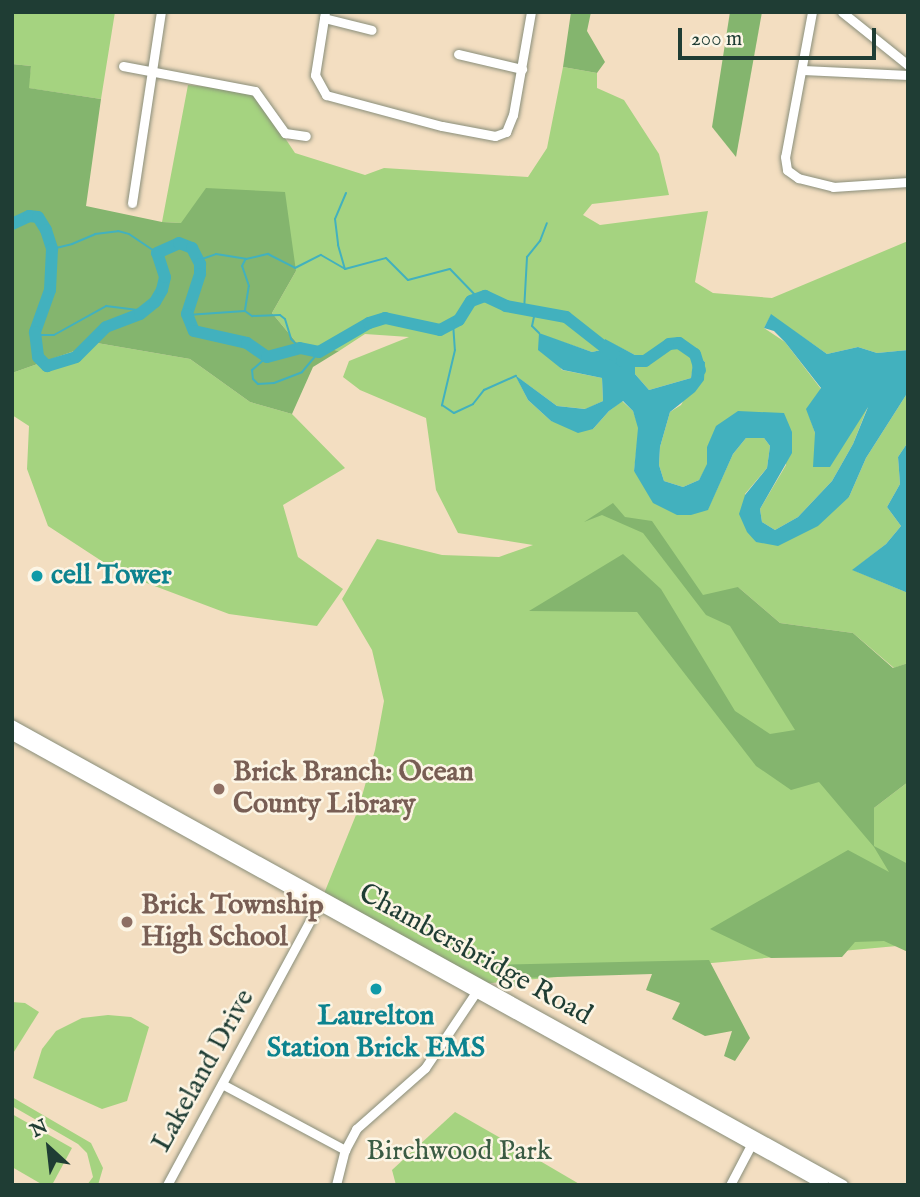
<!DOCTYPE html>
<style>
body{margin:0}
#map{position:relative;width:920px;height:1197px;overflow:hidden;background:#f3dec1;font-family:"IM FELL English",serif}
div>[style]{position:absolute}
.green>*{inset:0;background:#a5d380}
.forest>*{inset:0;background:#84b56e}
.water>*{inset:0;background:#42b1be}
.stream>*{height:2px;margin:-1px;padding:0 1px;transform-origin:1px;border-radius:1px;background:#42b1be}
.river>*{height:12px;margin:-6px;padding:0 6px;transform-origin:6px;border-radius:6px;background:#42b1be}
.roads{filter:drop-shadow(0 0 2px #898e7a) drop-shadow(0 0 2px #898e7a)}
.minor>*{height:9px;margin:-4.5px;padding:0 4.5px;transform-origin:4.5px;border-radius:4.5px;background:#fff}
.major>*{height:10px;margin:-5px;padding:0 5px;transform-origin:5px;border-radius:5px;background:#fff}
.dots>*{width:19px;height:19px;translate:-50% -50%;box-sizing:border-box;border:4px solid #fcf5e5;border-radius:50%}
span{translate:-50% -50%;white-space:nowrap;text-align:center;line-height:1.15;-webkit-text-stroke:5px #fcf5e5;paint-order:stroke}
.culture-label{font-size:28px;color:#0d838f;font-weight:700}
.left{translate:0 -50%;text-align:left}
.education-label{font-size:28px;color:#785e54;font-weight:700}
.street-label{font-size:28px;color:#1f3d34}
.park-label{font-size:28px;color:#3a5b43}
.frame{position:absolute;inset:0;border:14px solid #1f3d34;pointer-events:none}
.north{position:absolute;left:14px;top:1113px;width:70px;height:70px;-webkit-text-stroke:5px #fcf5e5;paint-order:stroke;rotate:333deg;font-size:19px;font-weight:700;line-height:28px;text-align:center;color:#1f3d34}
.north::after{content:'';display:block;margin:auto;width:24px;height:32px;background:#1f3d34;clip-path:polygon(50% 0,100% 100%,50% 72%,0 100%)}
.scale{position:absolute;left:678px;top:28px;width:198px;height:32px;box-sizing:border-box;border:4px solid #1f3d34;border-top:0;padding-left:9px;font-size:21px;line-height:24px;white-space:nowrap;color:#1f3d34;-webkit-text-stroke:5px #fcf5e5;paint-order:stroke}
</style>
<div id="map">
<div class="green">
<div style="clip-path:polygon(12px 12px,115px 12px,101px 99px,28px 88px,31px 66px,12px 64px)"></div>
<div style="clip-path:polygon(563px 67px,597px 73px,597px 88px,624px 100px,659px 154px,669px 195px,592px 204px,583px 215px,600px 225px,708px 211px,695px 282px,713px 293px,772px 298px,908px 241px,908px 350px,877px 353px,858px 347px,827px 354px,771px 315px,764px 328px,785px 342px,821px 389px,807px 409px,815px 433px,870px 401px,853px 444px,832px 481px,798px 517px,775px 530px,762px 522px,760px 509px,786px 465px,784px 413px,707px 447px,708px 464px,699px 480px,683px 487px,664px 481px,659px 465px,660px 447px,670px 412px,681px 405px,705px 362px,695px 355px,691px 378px,649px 390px,635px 374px,635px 355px,605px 340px,601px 350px,592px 352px,539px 334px,562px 370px,602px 378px,603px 401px,586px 409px,557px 406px,516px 376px,528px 400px,551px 421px,593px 429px,609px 411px,622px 401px,633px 411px,639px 428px,634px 471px,708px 509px,733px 454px,746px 438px,764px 438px,770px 446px,767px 468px,745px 494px,756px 542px,849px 497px,866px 458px,908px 392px,908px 442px,898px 457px,900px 484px,887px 507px,901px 526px,886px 544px,853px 570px,908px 593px,908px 663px,894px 668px,853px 633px,780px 623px,738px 587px,873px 830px,874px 808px,908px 782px,908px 945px,481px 984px,323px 896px,358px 810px,375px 750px,384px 701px,372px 650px,342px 599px,377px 539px,442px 555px,499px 557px,533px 545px,458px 533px,436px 490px,426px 418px,360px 390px,343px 377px,349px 361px,409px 337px,365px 334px,339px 351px,296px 342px,272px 313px,296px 271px,181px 223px,162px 222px,188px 85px,248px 91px,263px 105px,295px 153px,365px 175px,384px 168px,528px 177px,547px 148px)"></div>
<div style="clip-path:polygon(97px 343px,190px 359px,250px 402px,292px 414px,345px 468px,283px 505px,298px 557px,343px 589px,317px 626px,229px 614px,120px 573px,48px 526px,27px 469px,29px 426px,12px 415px,12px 373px)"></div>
<div style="clip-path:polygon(12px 1002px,25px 1003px,39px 1012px,12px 1055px)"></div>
<div style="clip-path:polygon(108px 1015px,131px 1017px,149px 1027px,127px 1101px,102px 1109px,33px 1078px,42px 1049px,56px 1031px,82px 1018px)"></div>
<div style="clip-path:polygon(12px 1097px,91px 1143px,103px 1168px,98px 1185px,87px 1185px,93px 1177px,87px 1153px,78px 1144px,12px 1106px)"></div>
<div style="clip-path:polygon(455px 1112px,504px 1140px,581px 1185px,396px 1185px,392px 1170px)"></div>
<div style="clip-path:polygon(12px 1114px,72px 1148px,52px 1185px,43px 1185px,12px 1167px)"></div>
</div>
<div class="forest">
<div style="clip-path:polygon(571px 12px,591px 12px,587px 31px,605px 62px,597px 73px,563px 67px)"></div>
<div style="clip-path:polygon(730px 12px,762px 12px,736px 157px,712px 127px)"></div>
<div style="clip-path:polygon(12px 64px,31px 66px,29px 88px,101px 99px,86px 206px,162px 222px,181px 223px,206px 188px,285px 192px,296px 271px,272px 313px,296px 342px,339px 351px,313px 367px,292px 414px,250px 402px,190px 359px,97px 343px,12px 373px)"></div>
<div style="clip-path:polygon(613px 503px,625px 517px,652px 521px,703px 595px,738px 587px,780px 623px,853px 633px,893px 668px,908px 663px,908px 782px,874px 808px,874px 846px,908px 864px,908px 952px,884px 941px,855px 942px,842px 957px,771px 958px,710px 929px,848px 850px,889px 872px,874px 847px,819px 782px,791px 790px,756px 766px,637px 612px,529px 611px,623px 554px,661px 589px,735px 711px,770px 734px,795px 730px,730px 626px,706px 615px,643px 533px,602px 515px,584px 522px)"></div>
<div style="clip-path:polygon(437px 934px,491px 965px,709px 960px,750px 1038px,735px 1061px,724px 1056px,732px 1031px,705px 1036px,672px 1019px,680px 1003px,646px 990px,652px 974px,522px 978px,516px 987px,433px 941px)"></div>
</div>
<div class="water">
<div style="clip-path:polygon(771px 314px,827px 354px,858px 347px,877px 353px,908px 350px,908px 392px,866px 458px,849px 497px,818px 526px,778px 546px,756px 542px,747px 532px,739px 514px,745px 495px,767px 468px,770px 446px,764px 438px,746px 438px,733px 454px,708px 510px,691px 515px,677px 515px,653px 503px,634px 471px,638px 428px,633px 411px,623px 401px,609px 411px,593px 429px,578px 433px,551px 421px,528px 400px,515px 375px,557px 406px,585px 409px,603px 401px,602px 378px,563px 370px,538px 350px,539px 333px,592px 352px,601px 350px,605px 339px,635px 355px,635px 374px,649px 390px,691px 378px,694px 354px,705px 362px,704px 380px,695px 392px,670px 412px,660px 447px,659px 465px,664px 481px,683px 487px,699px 480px,707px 464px,707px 447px,716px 426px,738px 411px,784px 413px,792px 432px,792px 453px,760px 509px,762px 522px,775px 530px,798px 517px,832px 481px,853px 444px,868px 407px,830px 467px,813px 467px,815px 433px,806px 409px,821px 388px,785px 342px,774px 331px,764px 328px)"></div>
<div style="clip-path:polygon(908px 442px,908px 593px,852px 570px,886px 544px,901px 526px,887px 507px,900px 484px,898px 457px)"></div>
</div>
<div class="stream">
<div style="left:346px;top:193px;width:28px;rotate:113deg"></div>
<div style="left:335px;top:219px;width:26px;rotate:83deg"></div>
<div style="left:338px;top:245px;width:25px;rotate:74deg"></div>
<div style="left:345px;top:269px;width:42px;rotate:-15deg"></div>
<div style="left:386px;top:258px;width:31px;rotate:45deg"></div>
<div style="left:408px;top:280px;width:43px;rotate:-14.7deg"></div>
<div style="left:450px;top:269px;width:39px;rotate:46deg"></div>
<div style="left:52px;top:249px;width:21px;rotate:-14deg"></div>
<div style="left:72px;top:244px;width:25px;rotate:-23deg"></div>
<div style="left:95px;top:234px;width:23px;rotate:-7deg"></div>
<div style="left:118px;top:231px;width:11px;rotate:15deg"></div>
<div style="left:129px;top:234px;width:34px;rotate:34deg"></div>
<div style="left:199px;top:260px;width:18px;rotate:-19deg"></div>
<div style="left:216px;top:254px;width:30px;rotate:9deg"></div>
<div style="left:246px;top:259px;width:23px;rotate:-13deg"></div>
<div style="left:268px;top:254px;width:30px;rotate:27deg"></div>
<div style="left:295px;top:268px;width:29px;rotate:-27deg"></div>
<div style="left:321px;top:255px;width:28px;rotate:30deg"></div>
<div style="left:245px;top:310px;width:24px;rotate:-81deg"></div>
<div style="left:249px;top:286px;width:21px;rotate:-109deg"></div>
<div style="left:242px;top:266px;width:7px;rotate:-63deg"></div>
<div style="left:524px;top:311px;width:54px;rotate:-86.8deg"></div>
<div style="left:527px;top:257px;width:21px;rotate:-51deg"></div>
<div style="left:540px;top:241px;width:19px;rotate:-69deg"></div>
<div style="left:535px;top:312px;width:14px;rotate:102deg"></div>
<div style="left:532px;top:326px;width:10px;rotate:45deg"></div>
<div style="left:187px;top:315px;width:58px;rotate:-3.9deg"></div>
<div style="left:245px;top:311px;width:9px;rotate:36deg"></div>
<div style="left:252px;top:316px;width:28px;rotate:-2deg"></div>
<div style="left:280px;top:315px;width:6px;rotate:39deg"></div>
<div style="left:285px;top:319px;width:21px;rotate:73deg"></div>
<div style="left:291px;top:339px;width:13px;rotate:45deg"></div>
<div style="left:453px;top:323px;width:27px;rotate:86deg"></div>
<div style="left:455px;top:350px;width:57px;rotate:103.3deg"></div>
<div style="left:442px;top:405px;width:14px;rotate:34deg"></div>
<div style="left:454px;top:413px;width:21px;rotate:-25deg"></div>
<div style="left:473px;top:404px;width:18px;rotate:-52deg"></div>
<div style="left:484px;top:390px;width:35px;rotate:-24deg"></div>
<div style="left:35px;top:335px;width:19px"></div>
<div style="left:54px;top:335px;width:60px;rotate:-29.1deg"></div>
<div style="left:106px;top:306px;width:40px;rotate:7.1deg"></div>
<div style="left:267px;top:357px;width:20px;rotate:139deg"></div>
<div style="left:252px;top:370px;width:9px;rotate:84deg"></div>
<div style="left:253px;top:379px;width:7px;rotate:45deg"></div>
<div style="left:258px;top:384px;width:16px;rotate:-4deg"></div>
<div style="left:274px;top:383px;width:30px;rotate:-21deg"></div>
<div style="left:302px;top:372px;width:26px;rotate:-50deg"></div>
</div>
<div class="river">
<div style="left:12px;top:224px;width:19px;rotate:-25deg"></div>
<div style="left:29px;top:216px;width:9px;rotate:6deg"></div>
<div style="left:38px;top:217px;width:15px;rotate:58deg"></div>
<div style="left:46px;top:230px;width:20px;rotate:72deg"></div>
<div style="left:52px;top:249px;width:41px;rotate:92.8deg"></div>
<div style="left:50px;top:290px;width:45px;rotate:109.7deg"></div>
<div style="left:35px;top:332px;width:25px;rotate:83deg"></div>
<div style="left:38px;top:357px;width:13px;rotate:45deg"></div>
<div style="left:47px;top:366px;width:30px;rotate:-17deg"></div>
<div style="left:76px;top:357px;width:42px;rotate:-45deg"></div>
<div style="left:106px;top:327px;width:36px;rotate:-21deg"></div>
<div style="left:140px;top:314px;width:19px;rotate:-39deg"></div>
<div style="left:155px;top:302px;width:14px;rotate:-60deg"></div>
<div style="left:162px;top:290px;width:13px;rotate:-77deg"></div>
<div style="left:165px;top:277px;width:25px;rotate:-108deg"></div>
<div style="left:157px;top:253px;width:24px;rotate:-24deg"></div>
<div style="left:179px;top:243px;width:14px;rotate:21deg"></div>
<div style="left:192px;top:248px;width:18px;rotate:63deg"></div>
<div style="left:200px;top:264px;width:10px;rotate:90deg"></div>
<div style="left:200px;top:274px;width:42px;rotate:108deg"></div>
<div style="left:187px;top:314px;width:18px;rotate:68deg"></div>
<div style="left:194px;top:331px;width:54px;rotate:12.8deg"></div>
<div style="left:247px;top:343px;width:24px;rotate:35deg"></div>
<div style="left:267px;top:357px;width:34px;rotate:-15deg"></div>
<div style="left:300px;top:348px;width:19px;rotate:12deg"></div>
<div style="left:319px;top:352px;width:58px;rotate:-30.1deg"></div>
<div style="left:369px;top:323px;width:17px;rotate:-17deg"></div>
<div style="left:385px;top:318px;width:56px;rotate:12.3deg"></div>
<div style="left:440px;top:330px;width:21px;rotate:-28deg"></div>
<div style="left:459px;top:320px;width:22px;rotate:-58deg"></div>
<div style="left:471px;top:301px;width:15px;rotate:-20deg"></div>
<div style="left:485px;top:296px;width:23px;rotate:25deg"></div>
<div style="left:506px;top:306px;width:61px;rotate:10.4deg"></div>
<div style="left:566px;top:317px;width:71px;rotate:38.2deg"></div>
<div style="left:622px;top:361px;width:23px"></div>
<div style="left:645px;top:361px;width:29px;rotate:-35deg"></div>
<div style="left:669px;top:344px;width:10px;rotate:-6deg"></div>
<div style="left:679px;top:343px;width:19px;rotate:35deg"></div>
<div style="left:695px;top:354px;width:17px;rotate:73deg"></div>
</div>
<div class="roads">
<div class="minor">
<div style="left:325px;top:12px;width:64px;rotate:99deg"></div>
<div style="left:315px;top:75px;width:23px;rotate:61deg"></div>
<div style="left:326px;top:95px;width:120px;rotate:15deg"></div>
<div style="left:442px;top:126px;width:54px;rotate:10.7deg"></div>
<div style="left:495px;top:136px;width:12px;rotate:-20deg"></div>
<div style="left:506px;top:132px;width:18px;rotate:-68deg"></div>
<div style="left:513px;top:115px;width:105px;rotate:-80.1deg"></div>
<div style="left:812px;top:12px;width:147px;rotate:100.5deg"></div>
<div style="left:785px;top:157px;width:13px;rotate:81deg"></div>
<div style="left:787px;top:170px;width:14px;rotate:36deg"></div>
<div style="left:798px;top:178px;width:36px;rotate:14deg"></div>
<div style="left:833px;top:187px;width:75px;rotate:-3.8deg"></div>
<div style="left:842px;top:12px;width:85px;rotate:38.8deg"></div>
<div style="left:324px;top:18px;width:49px;rotate:14deg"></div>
<div style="left:458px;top:54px;width:66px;rotate:13.2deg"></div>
<div style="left:123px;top:66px;width:134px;rotate:10.7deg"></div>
<div style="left:255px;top:91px;width:52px;rotate:54.5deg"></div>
<div style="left:285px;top:133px;width:21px;rotate:8deg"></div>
<div style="left:803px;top:70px;width:105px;rotate:2.7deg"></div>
<div style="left:132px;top:203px;width:193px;rotate:-81.4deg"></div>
<div style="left:222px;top:1084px;width:140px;rotate:28.2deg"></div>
<div style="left:167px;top:1185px;width:319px;rotate:-61.6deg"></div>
<div style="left:336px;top:1185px;width:36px;rotate:-76deg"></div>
<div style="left:345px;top:1150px;width:24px;rotate:-62deg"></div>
<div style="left:356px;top:1129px;width:92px;rotate:-41.5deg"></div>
<div style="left:425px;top:1068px;width:99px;rotate:-56.1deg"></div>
<div style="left:730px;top:1185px;width:45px;rotate:-62.3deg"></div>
</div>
<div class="major">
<div style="left:12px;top:725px;width:950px;rotate:28.97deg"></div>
<div style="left:12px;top:735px;width:928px;rotate:28.99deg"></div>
</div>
</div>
<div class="dots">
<div style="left:37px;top:576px;background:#0f9aa8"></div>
<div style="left:219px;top:789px;background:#8d6e63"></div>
<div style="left:127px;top:922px;background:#8d6e63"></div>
<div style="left:376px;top:989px;background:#0f9aa8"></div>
</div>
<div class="culture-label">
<span class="left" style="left:51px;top:576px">cell Tower</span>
<span style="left:376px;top:1033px">Laurelton<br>Station Brick EMS</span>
</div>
<div class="education-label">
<span class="left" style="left:233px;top:789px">Brick Branch: Ocean<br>County Library</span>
<span class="left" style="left:141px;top:922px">Brick Township<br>High School</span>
</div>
<div class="street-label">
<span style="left:475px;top:955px;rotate:29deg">Chambersbridge Road</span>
<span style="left:204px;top:1071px;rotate:-61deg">Lakeland Drive</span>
</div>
<div class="park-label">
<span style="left:459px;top:1152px">Birchwood Park</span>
</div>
<div class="frame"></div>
<div class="north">N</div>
<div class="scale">200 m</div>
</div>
